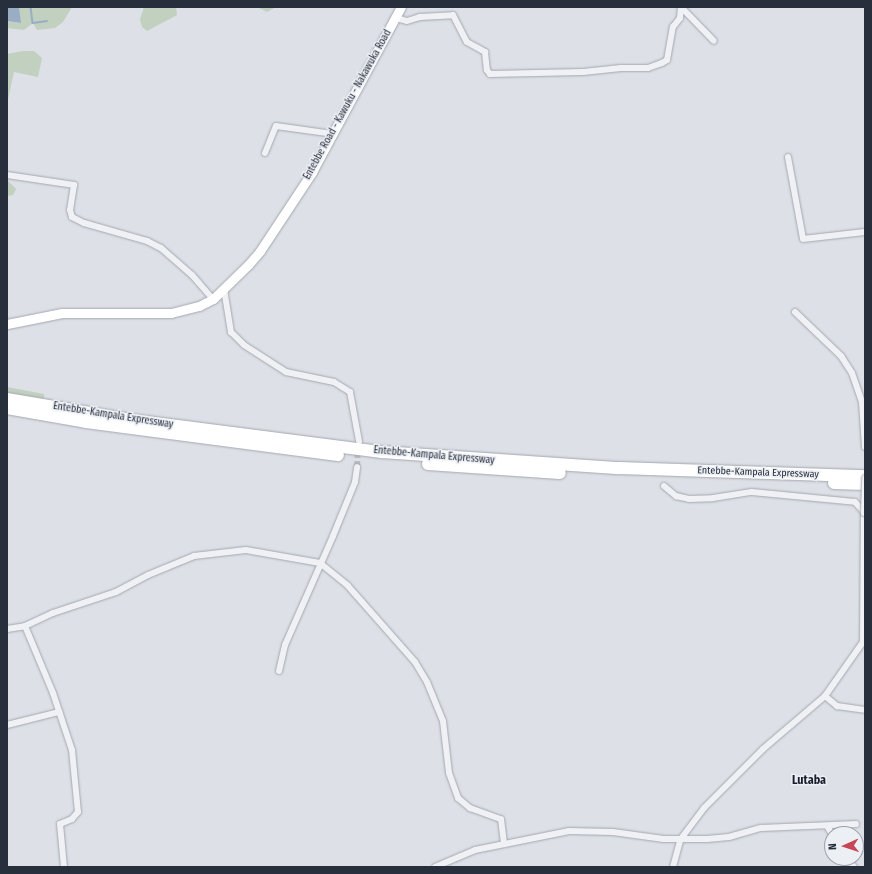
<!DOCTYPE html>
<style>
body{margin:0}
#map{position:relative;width:872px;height:874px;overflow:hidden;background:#dde0e6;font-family:"Fira Sans Condensed",sans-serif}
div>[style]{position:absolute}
.green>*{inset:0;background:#c2d0bf}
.water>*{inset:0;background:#99adc5}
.stream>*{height:1.5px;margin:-0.75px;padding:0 0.75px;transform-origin:0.75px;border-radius:0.75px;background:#99adc5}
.minor-tunnel>*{height:6px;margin-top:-3px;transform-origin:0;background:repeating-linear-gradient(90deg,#b9bcc4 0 6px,transparent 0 9px)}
.roads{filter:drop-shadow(0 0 1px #a3a7b0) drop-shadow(0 0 1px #a3a7b0)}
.minor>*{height:6px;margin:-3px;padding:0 3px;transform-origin:3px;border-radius:3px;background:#f0f1f5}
.secondary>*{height:9px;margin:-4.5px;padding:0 4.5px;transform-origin:4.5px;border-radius:4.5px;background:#fff}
.motorway>*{height:12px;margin:-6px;padding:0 6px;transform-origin:6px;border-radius:6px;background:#fff}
.bridges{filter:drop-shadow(0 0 1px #a3a7b0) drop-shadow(0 0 1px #a3a7b0)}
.minor-bridge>*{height:6px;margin:-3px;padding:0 3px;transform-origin:3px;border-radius:3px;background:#f0f1f5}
span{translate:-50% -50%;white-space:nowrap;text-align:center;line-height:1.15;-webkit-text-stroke:3px #eceff4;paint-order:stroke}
.street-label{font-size:10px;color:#272e3c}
.quarter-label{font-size:12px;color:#1a1f2d;font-weight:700}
.frame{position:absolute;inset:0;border:8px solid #272e3c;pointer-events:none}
.north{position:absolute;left:824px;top:826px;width:40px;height:40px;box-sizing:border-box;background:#eceff4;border:1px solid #9da2aa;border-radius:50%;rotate:267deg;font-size:11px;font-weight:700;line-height:16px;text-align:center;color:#272e3c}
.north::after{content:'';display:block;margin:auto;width:14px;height:18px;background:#c74655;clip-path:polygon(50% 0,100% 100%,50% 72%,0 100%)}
</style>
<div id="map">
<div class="green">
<div style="clip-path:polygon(19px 7px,72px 7px,63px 22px,55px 28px,37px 30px,33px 23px,24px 30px,7px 28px,7px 21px,20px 23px)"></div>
<div style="clip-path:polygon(144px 7px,176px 7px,177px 15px,147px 31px,142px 27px,140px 19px)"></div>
<div style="clip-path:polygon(257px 7px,276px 7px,267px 12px)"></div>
<div style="clip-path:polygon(23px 51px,34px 51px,42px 58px,38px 77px,14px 72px,7px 104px,7px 54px)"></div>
<div style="clip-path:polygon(7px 180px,16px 189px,13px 195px,7px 196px)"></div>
<div style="clip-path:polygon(7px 387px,44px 394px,44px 400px,7px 394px)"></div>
</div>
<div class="water">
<div style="clip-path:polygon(7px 7px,19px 7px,21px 23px,7px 21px)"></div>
</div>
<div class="stream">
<div style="left:31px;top:7px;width:16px;rotate:83deg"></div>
<div style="left:33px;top:23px;width:14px;rotate:-8deg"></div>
</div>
<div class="minor-tunnel">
<div style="left:357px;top:467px;width:19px;rotate:-87deg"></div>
</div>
<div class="roads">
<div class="minor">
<div style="left:681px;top:7px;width:47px;rotate:45.9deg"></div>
<div style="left:396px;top:18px;width:11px;rotate:15deg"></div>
<div style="left:407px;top:21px;width:14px;rotate:-17deg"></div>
<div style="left:420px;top:17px;width:33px;rotate:-3deg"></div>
<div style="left:453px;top:15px;width:30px;rotate:63deg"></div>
<div style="left:467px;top:42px;width:21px;rotate:29deg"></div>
<div style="left:485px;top:52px;width:18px;rotate:84deg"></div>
<div style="left:487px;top:70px;width:5px;rotate:53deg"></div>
<div style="left:490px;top:74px;width:93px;rotate:-1.2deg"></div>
<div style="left:583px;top:72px;width:38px;rotate:-6deg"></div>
<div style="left:621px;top:68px;width:27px"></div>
<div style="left:648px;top:68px;width:15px;rotate:-20deg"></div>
<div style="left:662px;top:63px;width:6px;rotate:-31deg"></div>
<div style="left:667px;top:60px;width:34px;rotate:-80deg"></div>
<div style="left:673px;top:27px;width:11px;rotate:-52deg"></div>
<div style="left:680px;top:18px;width:11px;rotate:-85deg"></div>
<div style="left:265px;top:153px;width:29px;rotate:-68deg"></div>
<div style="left:276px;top:126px;width:59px;rotate:7.9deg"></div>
<div style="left:788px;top:157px;width:83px;rotate:79.6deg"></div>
<div style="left:803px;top:239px;width:62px;rotate:-6.4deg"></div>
<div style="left:7px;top:175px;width:68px;rotate:8.5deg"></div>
<div style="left:74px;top:185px;width:25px;rotate:99deg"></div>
<div style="left:70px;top:210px;width:7px;rotate:74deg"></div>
<div style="left:72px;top:217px;width:13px;rotate:27deg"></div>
<div style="left:84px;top:223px;width:66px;rotate:15.9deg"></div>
<div style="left:147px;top:241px;width:16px;rotate:27deg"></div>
<div style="left:161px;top:248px;width:41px;rotate:41.1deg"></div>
<div style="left:192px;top:275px;width:32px;rotate:49deg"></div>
<div style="left:224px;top:289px;width:44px;rotate:80.8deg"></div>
<div style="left:231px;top:332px;width:18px;rotate:45deg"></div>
<div style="left:244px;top:345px;width:50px;rotate:32.7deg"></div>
<div style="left:286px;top:372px;width:49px;rotate:11.8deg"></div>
<div style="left:334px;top:382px;width:19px;rotate:32deg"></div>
<div style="left:350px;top:392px;width:50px;rotate:79.6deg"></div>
<div style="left:795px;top:312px;width:64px;rotate:43.7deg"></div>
<div style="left:841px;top:356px;width:20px;rotate:57deg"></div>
<div style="left:852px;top:373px;width:31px;rotate:71deg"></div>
<div style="left:862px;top:402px;width:45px;rotate:86.2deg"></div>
<div style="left:664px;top:486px;width:16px;rotate:40deg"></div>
<div style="left:676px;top:496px;width:13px;rotate:13deg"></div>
<div style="left:689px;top:499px;width:24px;rotate:-2deg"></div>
<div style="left:713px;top:498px;width:39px;rotate:-9deg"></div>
<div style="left:752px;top:492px;width:103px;rotate:5.5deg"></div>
<div style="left:855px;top:502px;width:15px;rotate:48deg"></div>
<div style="left:25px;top:626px;width:73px;rotate:67.3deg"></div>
<div style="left:53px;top:693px;width:60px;rotate:71.6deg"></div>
<div style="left:72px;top:750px;width:62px;rotate:84.5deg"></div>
<div style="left:78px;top:812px;width:9px;rotate:131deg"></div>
<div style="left:72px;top:819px;width:13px;rotate:157deg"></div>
<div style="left:60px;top:824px;width:43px;rotate:84.7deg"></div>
<div style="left:7px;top:629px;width:18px;rotate:-9deg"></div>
<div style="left:25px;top:626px;width:31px;rotate:-25deg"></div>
<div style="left:53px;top:613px;width:66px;rotate:-18.4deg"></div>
<div style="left:116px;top:592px;width:36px;rotate:-28deg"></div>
<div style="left:148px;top:575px;width:50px;rotate:-22.4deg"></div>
<div style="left:194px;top:556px;width:52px;rotate:-6.6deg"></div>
<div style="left:246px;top:550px;width:75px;rotate:10deg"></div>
<div style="left:320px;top:563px;width:36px;rotate:39deg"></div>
<div style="left:348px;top:586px;width:101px;rotate:48.6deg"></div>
<div style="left:415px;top:662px;width:23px;rotate:59deg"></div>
<div style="left:427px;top:682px;width:42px;rotate:67.7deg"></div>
<div style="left:443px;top:721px;width:52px;rotate:83.4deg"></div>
<div style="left:449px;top:773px;width:27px;rotate:70deg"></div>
<div style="left:458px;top:798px;width:16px;rotate:40deg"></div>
<div style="left:470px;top:808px;width:33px;rotate:20deg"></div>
<div style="left:501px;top:819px;width:25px;rotate:83deg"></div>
<div style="left:863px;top:643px;width:130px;rotate:-89.6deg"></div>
<div style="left:279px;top:671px;width:27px;rotate:-77deg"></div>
<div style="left:285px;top:645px;width:119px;rotate:-66.2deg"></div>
<div style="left:333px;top:536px;width:58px;rotate:-67.8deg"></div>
<div style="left:355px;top:482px;width:15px;rotate:-82deg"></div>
<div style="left:825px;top:696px;width:16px;rotate:40deg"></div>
<div style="left:837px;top:706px;width:28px;rotate:8deg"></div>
<div style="left:7px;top:725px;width:54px;rotate:-14deg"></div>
<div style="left:827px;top:826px;width:9px;rotate:58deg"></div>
<div style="left:846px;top:858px;width:12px;rotate:48deg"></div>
<div style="left:435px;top:867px;width:43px;rotate:-23deg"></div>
<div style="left:475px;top:850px;width:96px;rotate:-11.4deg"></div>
<div style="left:569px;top:831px;width:44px;rotate:1.3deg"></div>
<div style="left:613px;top:832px;width:51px;rotate:7.8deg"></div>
<div style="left:664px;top:839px;width:43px"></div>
<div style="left:707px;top:839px;width:22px;rotate:-5deg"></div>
<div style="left:729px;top:837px;width:33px;rotate:-16deg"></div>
<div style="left:761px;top:828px;width:95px;rotate:-2.4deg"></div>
<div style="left:673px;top:867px;width:28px;rotate:-75deg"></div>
<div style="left:680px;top:840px;width:40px;rotate:-53deg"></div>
<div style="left:704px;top:808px;width:83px;rotate:-45deg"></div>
<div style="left:763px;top:749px;width:82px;rotate:-40.5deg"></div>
<div style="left:825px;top:696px;width:70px;rotate:-54.9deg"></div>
</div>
<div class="secondary">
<div style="left:7px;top:324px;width:56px;rotate:-11.3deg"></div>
<div style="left:62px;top:313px;width:109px"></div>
<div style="left:171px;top:313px;width:29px;rotate:-14deg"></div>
<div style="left:199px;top:306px;width:16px;rotate:-27deg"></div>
<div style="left:213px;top:299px;width:49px;rotate:-44.2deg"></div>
<div style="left:248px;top:265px;width:18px;rotate:-49deg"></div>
<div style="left:260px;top:251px;width:95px;rotate:-56.6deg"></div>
<div style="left:312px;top:172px;width:187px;rotate:-61.7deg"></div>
</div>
<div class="motorway">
<div style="left:7px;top:399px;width:126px;rotate:9.6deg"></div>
<div style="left:131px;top:420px;width:253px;rotate:7.3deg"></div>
<div style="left:382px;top:452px;width:238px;rotate:3.9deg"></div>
<div style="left:619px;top:468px;width:246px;rotate:1.9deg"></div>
<div style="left:7px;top:408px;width:80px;rotate:10deg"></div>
<div style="left:86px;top:422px;width:254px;rotate:7.5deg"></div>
<div style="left:428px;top:464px;width:132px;rotate:3.9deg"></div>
<div style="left:834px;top:483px;width:31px;rotate:2deg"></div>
</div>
</div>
<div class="bridges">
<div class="minor-bridge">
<div style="left:864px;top:513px;width:35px;rotate:-88deg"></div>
</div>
</div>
<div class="street-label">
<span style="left:348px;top:105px;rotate:-61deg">Entebbe Road - Kawuku - Nakawuka Road</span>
<span style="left:113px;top:416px;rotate:9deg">Entebbe-Kampala Expressway</span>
<span style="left:434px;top:456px;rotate:5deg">Entebbe-Kampala Expressway</span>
<span style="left:758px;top:473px;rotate:2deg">Entebbe-Kampala Expressway</span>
</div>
<div class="quarter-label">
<span style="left:809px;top:781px">Lutaba</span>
</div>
<div class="frame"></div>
<div class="north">N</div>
</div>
